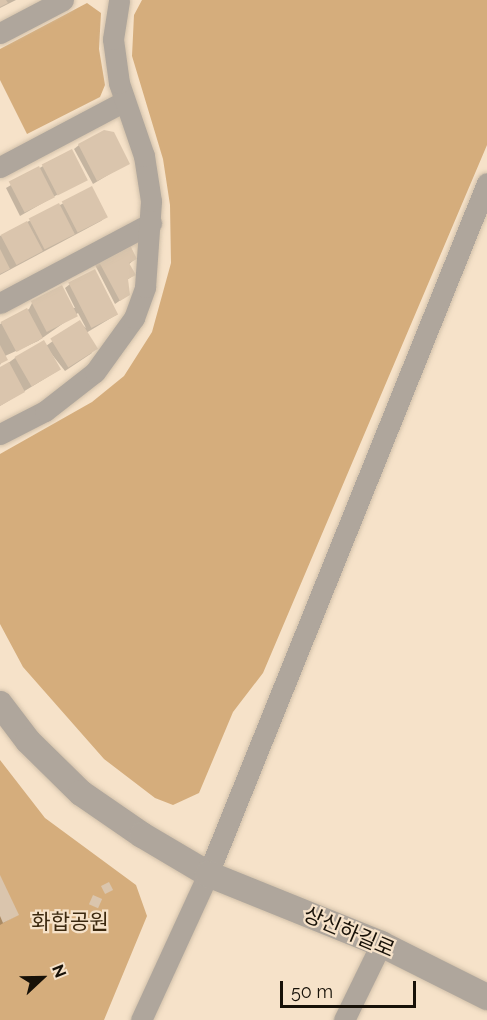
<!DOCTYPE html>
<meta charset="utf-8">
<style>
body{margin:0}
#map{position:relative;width:487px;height:1020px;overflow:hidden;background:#f6e2c9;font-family:Raleway,"Noto Sans KR",sans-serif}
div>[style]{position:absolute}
.green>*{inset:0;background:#d5ad7c}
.shadow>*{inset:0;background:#0003}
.building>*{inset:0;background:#dac5ad;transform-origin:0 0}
.roads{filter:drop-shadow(0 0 2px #d2c1aa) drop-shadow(0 0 2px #d2c1aa)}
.minor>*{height:21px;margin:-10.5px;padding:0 10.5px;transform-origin:10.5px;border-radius:10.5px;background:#afa69c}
.tertiary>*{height:26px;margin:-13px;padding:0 13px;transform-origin:13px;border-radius:13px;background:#afa69c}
span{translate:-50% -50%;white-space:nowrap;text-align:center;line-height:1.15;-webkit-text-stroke:4.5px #f6e2c9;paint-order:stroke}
.park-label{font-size:21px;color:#3b280f}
.street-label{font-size:21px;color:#171108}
.north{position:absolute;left:12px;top:948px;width:60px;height:60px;-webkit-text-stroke:4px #f6e2c9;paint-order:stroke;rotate:68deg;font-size:16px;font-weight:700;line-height:24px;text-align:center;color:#171108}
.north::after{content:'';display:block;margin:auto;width:21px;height:27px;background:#171108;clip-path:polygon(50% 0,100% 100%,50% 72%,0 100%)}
.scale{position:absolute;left:280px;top:981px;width:136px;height:27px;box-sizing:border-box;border:3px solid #171108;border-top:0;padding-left:8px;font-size:18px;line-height:21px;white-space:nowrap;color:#171108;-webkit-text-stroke:4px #f6e2c9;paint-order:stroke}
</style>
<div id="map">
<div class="green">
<div style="clip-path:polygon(142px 0,487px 0,487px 145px,263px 673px,233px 712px,199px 793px,173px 805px,155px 798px,104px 759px,23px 667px,0 624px,0 454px,92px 402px,124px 376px,152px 332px,171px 263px,170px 205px,163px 159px,132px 56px,134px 15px)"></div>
<div style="clip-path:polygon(87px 3px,101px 13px,99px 49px,105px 85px,100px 97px,27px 134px,0 80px,0 49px)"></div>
<div style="clip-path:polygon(0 760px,45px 818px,136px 885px,147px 916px,104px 1020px,0 1020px)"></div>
</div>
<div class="shadow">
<div style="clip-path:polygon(0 0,16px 0,0 8px)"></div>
<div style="clip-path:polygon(79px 145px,128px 163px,93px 184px,74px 149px)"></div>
<div style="clip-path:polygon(43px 166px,83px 180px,20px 216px,6px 188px)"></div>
<div style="clip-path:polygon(91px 189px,106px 217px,101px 221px,0 275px,0 236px)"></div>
<div style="clip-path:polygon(135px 259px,128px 265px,134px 275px,127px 280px,128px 295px,115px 304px,95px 265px,99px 261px)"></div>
<div style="clip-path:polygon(70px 284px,116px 315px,86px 333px,92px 353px,65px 371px,46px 347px,59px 370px,0 406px,0 369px,15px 358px,46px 346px,79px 322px,86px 328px,78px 313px,38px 341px,5px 356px,0 365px,0 324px,29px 309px,32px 303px,75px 308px,65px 288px)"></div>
<div style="clip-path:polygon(0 879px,17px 915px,0 925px)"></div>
</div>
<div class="building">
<div style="clip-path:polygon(0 0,6px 0,8px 3px,0 7px)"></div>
<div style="clip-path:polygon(104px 130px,114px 132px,130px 164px,97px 181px,78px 144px)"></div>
<div style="left:72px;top:149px;width:35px;height:34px;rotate:63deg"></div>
<div style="left:39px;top:166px;width:35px;height:34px;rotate:63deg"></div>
<div style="left:92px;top:186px;width:35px;height:34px;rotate:63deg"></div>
<div style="left:59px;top:203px;width:35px;height:34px;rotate:63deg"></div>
<div style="left:27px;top:221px;width:34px;height:30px;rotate:62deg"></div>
<div style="clip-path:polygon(129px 243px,137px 259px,129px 263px,136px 275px,128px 279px,130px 295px,120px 301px,98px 260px)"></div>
<div style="clip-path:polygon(0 249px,10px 269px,0 274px)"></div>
<div style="left:95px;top:269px;width:51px;height:30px;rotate:63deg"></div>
<div style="left:62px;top:285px;width:35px;height:35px;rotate:63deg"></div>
<div style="left:27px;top:308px;width:34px;height:30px;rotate:62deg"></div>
<div style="left:80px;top:320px;width:34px;height:35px;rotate:58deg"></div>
<div style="left:44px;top:340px;width:34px;height:34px;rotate:60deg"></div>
<div style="clip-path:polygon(0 345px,8px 360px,0 364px)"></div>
<div style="clip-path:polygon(9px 362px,25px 392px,0 406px,0 367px)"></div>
<div style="clip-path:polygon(0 875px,19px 915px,3px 923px,0 916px)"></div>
<div style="left:109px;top:882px;width:9px;height:9px;rotate:63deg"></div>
<div style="left:93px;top:895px;width:10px;height:10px;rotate:24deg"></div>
</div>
<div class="roads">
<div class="minor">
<div style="left:0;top:33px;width:71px;rotate:-27.6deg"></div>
<div style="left:0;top:167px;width:139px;rotate:-27.9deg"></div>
<div style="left:0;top:303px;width:171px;rotate:-27.9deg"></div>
<div style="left:0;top:434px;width:51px;rotate:-27.1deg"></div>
<div style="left:45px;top:411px;width:63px;rotate:-38deg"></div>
<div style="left:95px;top:372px;width:67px;rotate:-54.2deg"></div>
<div style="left:134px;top:318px;width:33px;rotate:-70deg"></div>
<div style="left:145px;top:287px;width:86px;rotate:-86deg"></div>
<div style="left:151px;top:201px;width:46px;rotate:-98.8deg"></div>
<div style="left:144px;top:156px;width:77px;rotate:-108.9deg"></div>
<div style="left:119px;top:83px;width:44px;rotate:-97.8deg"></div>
<div style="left:113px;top:39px;width:39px;rotate:-81deg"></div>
<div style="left:141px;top:1020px;width:161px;rotate:-65.3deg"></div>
<div style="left:208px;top:874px;width:745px;rotate:-68.01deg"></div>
<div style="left:344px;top:1020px;width:85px;rotate:-64deg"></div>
</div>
<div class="tertiary">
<div style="left:0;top:704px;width:46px;rotate:52.9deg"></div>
<div style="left:28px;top:741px;width:74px;rotate:44.5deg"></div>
<div style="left:81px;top:793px;width:74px;rotate:34.5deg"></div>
<div style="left:142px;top:835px;width:77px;rotate:30.6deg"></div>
<div style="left:208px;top:874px;width:187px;rotate:22deg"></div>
<div style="left:381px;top:944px;width:119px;rotate:26.6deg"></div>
</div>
</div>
<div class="park-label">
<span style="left:70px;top:922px">화합공원</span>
</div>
<div class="street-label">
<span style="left:349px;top:932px;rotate:23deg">상신하길로</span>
</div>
<div class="north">N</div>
<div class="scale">50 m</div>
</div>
